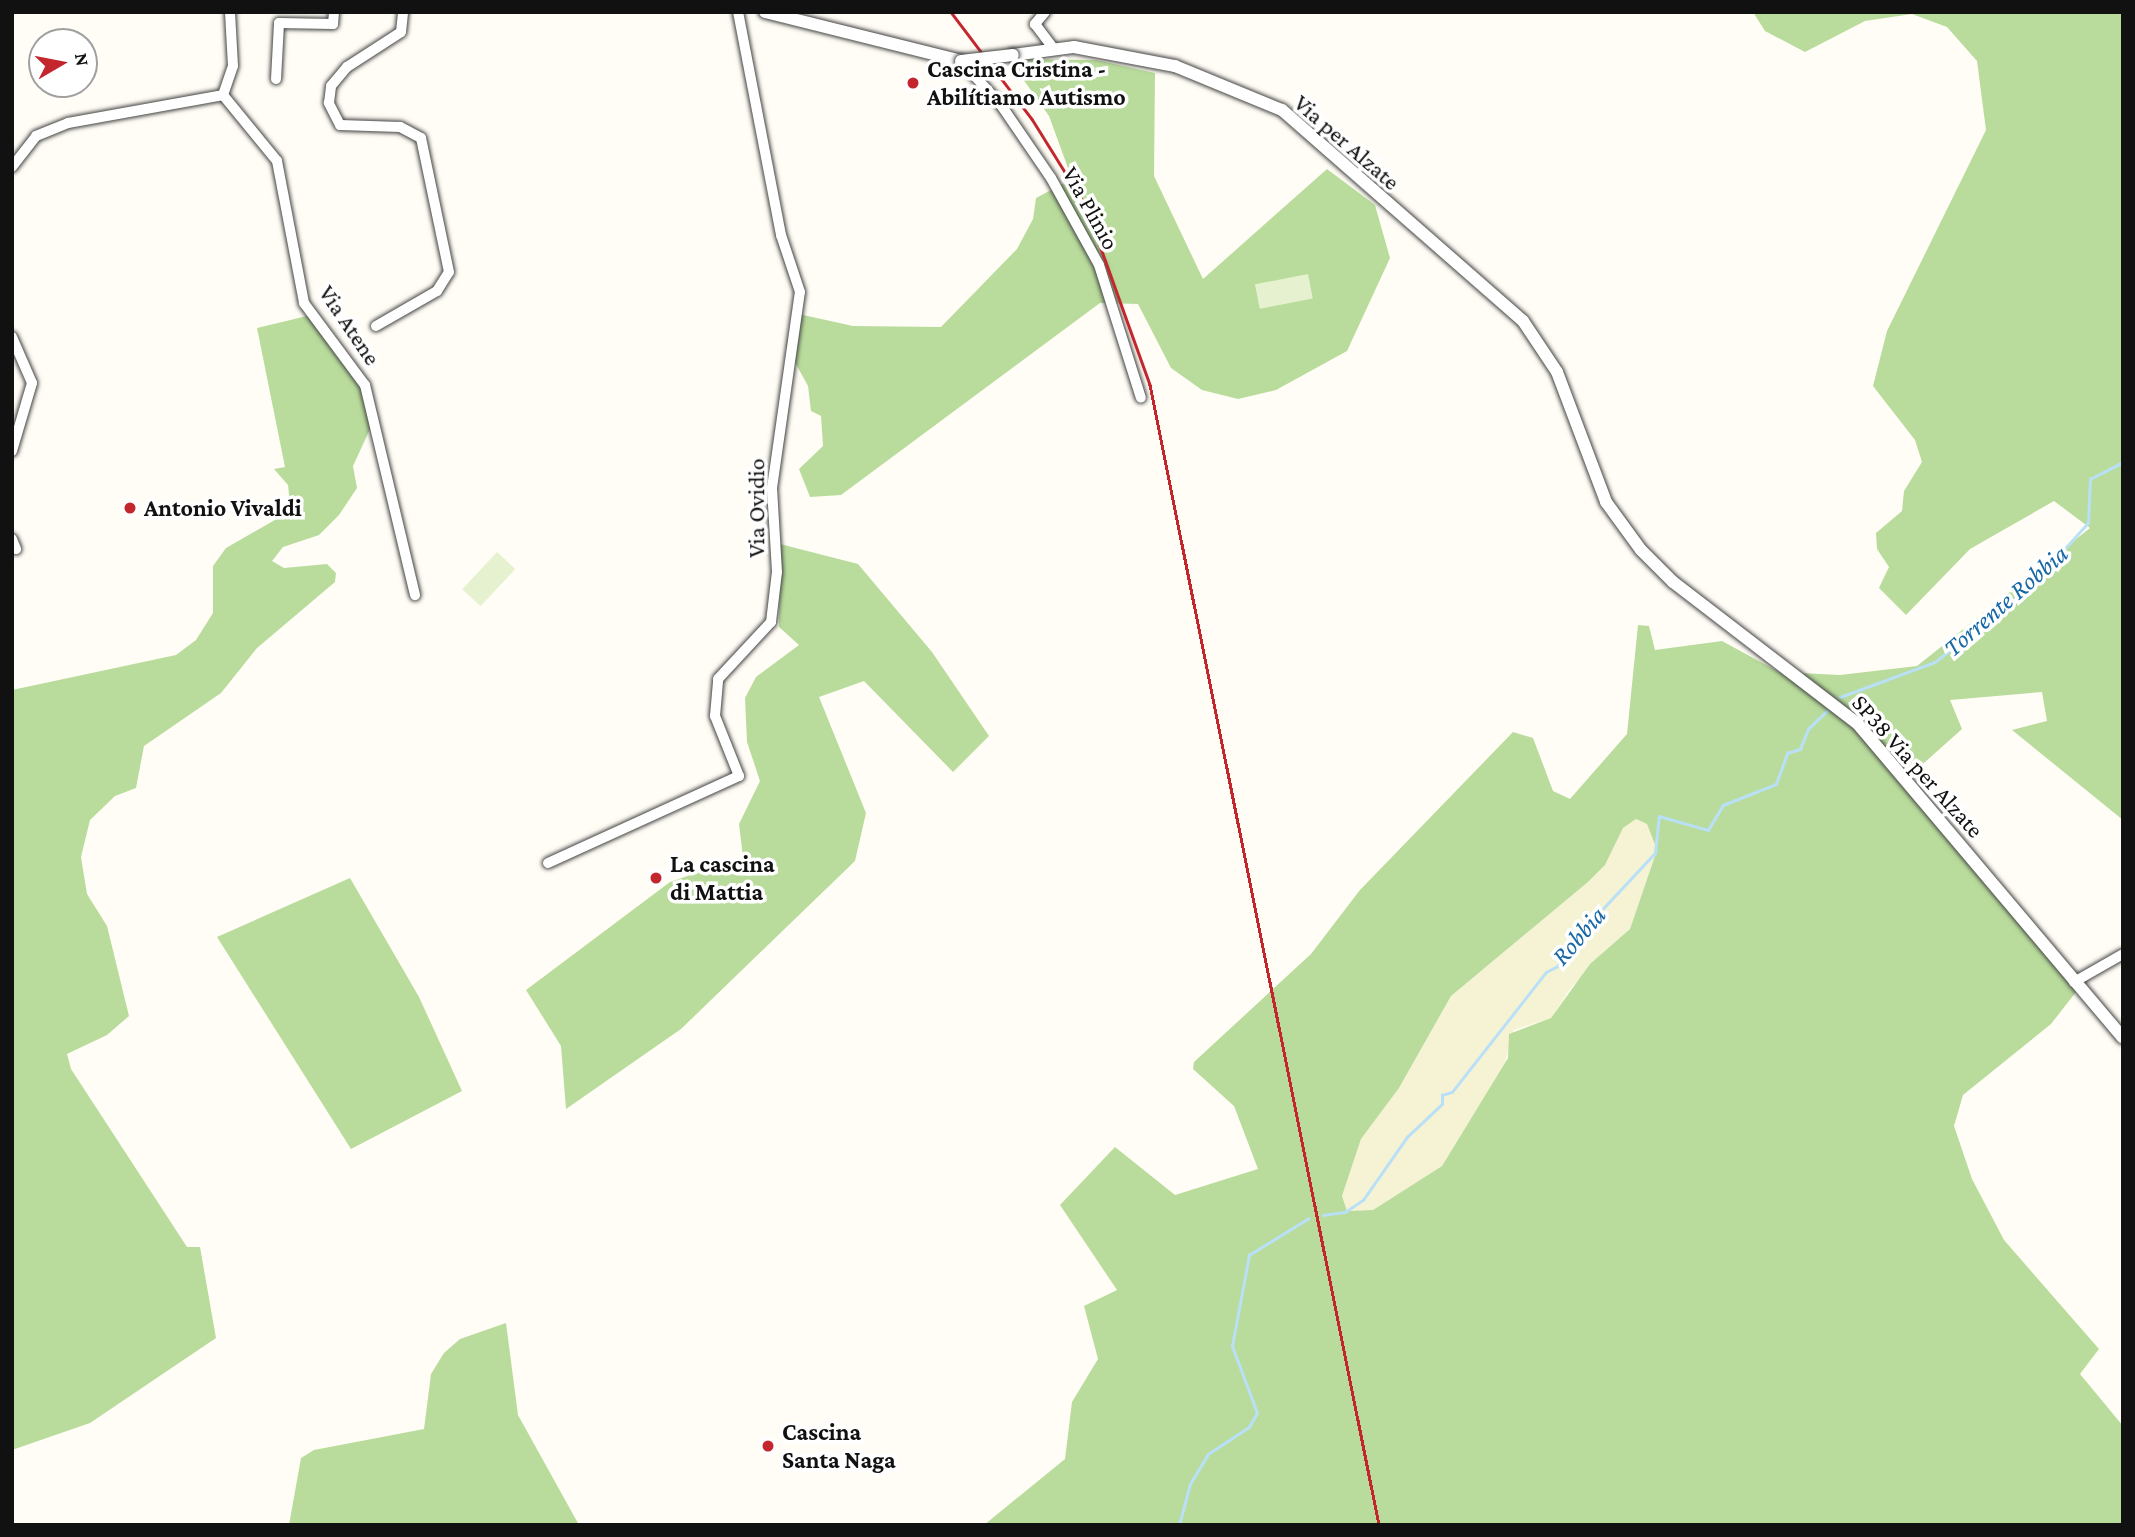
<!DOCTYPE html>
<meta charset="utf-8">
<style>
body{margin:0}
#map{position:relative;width:2135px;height:1537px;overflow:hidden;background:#fffdf5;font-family:"Crimson Pro",serif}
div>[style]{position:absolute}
.farmland>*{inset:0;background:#f6f3d4}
.forest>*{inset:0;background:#b9dc9c}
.pitch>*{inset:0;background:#e6f2cf;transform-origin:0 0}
.stream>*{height:2.5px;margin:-1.25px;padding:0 1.25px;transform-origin:1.25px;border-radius:1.25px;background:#b9e0f7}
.roads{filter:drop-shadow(0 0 2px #444) drop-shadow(0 0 2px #444)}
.minor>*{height:10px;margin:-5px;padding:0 5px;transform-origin:5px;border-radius:5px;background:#fff}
.tertiary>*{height:12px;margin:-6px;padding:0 6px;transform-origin:6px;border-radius:6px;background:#fff}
.rail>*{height:2.5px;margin:-1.25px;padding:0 1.25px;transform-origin:1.25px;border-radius:1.25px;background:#c4262e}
.bridges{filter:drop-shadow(0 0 2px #444) drop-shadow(0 0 2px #444)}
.tertiary-bridge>*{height:12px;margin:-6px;padding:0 6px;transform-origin:6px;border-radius:6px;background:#fff}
.dots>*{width:19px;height:19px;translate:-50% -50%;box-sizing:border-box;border:4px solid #fff;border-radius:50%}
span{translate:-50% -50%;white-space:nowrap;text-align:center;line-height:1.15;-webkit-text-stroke:7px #fff;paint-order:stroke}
.poi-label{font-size:24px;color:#111;font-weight:700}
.left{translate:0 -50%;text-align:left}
.street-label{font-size:24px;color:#111}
.water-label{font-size:26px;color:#1768a6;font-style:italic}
.frame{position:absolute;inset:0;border:14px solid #111;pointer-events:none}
.north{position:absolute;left:28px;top:28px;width:70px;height:70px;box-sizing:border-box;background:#fff;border:2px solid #a0a0a0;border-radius:50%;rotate:80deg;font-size:19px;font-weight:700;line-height:28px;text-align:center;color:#111}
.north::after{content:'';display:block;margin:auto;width:24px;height:32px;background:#c4262e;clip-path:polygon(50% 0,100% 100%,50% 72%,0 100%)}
</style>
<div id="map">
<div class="farmland">
<div style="clip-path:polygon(1636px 819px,1647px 824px,1657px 850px,1630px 929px,1570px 989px,1551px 1018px,1514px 1030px,1504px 1066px,1442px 1166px,1373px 1210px,1347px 1211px,1342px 1196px,1361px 1139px,1399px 1088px,1451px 996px,1588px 882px,1605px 865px,1623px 828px)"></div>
</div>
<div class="forest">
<div style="clip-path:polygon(evenodd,1753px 12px,2123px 12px,2123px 820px,2012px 730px,2047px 721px,2042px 692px,1950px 700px,1962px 729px,1906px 779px,2083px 983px,2051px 1024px,1963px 1095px,1954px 1126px,1972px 1179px,2004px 1240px,2099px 1349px,2080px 1374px,2123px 1426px,2123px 1525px,984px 1525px,1065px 1459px,1072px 1402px,1098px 1359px,1084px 1306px,1117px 1290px,1060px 1205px,1115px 1147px,1175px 1195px,1258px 1169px,1234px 1106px,1193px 1069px,1194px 1062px,1311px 954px,1360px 890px,1513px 732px,1533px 738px,1553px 791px,1570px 799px,1627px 734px,1638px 625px,1649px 626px,1655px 650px,1722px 641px,1779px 672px,1840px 675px,1917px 666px,2090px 528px,2054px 501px,1970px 549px,1906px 615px,1879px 588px,1889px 567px,1877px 549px,1876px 533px,1902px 511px,1904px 491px,1922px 462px,1915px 440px,1873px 386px,1887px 331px,1986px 130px,1977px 61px,1947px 27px,1912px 14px,1865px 21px,1805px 52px,1765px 31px,1753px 12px,1636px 819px,1647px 824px,1657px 850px,1630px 929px,1590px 964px,1551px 1018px,1509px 1034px,1508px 1058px,1442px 1166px,1373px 1210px,1347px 1211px,1342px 1196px,1361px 1139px,1399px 1088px,1451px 996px,1588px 882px,1605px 865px,1623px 828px,1636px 819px)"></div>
<div style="clip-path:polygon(1009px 59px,1096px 60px,1155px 73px,1154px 176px,1203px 279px,1327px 169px,1375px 205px,1390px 258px,1347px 351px,1276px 390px,1238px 399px,1202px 390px,1171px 368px,1138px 304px,1100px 303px,841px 495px,810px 497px,799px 469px,823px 446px,821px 416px,811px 411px,808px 386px,786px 346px,794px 313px,853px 326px,941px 327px,1017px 249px,1033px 219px,1036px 198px,1072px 179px,1049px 116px)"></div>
<div style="clip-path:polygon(307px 316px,360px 383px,371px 427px,353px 466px,357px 488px,339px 515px,319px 535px,283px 547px,272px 561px,284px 568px,327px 564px,336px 573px,335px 582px,257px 648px,221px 693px,144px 746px,136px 788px,115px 796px,90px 820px,81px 857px,87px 894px,107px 926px,129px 1016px,107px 1035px,67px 1054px,71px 1069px,187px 1247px,200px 1247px,216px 1338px,90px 1423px,12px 1450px,12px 690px,176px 655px,196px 640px,213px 613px,213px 566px,226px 548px,280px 517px,290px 504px,288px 485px,274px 469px,285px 467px,257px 328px)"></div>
<div style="clip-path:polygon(780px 544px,858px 564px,932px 652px,989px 736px,953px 772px,864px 681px,819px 697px,866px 813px,855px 861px,681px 1029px,566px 1109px,561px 1046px,526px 990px,670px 882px,743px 857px,739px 824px,760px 781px,747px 742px,745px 698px,756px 677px,799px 645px,779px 627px)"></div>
<div style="clip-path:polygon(350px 878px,419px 997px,462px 1091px,351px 1149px,217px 937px)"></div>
<div style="clip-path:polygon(506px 1323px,518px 1415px,579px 1525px,289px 1525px,301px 1458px,314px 1450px,424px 1429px,431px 1374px,444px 1353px,460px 1339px)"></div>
</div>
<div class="pitch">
<div style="left:1308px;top:274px;width:25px;height:54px;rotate:79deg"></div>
<div style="left:497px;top:552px;width:25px;height:51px;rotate:43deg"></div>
</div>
<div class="stream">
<div style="left:1840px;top:697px;width:101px;rotate:-20.2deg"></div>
<div style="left:1935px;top:662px;width:125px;rotate:-38.5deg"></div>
<div style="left:2033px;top:584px;width:82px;rotate:-48deg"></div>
<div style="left:2088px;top:523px;width:44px;rotate:-87.4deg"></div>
<div style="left:2090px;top:479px;width:37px;rotate:-27deg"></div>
<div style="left:1323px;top:1215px;width:22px;rotate:-8deg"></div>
<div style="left:1345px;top:1212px;width:22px;rotate:-34deg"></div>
<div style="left:1363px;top:1200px;width:77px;rotate:-55.1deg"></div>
<div style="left:1407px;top:1137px;width:48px;rotate:-43.3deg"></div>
<div style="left:1442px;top:1104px;width:9px;rotate:-90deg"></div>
<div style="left:1442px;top:1095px;width:10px;rotate:-17deg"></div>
<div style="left:1452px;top:1092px;width:152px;rotate:-51.9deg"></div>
<div style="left:1546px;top:972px;width:13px;rotate:-27deg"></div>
<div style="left:1558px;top:966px;width:21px;rotate:-65deg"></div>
<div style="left:1567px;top:947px;width:129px;rotate:-46.9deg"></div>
<div style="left:1655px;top:853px;width:37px;rotate:-84deg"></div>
<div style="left:1659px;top:816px;width:51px;rotate:15.9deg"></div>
<div style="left:1708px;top:830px;width:29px;rotate:-59deg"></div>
<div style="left:1723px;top:805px;width:57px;rotate:-21.6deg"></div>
<div style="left:1776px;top:784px;width:33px;rotate:-70deg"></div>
<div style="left:1787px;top:753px;width:14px;rotate:-17deg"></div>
<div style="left:1800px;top:749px;width:22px;rotate:-68deg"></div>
<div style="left:1808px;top:729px;width:29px;rotate:-44deg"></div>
<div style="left:1179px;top:1525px;width:42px;rotate:-75deg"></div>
<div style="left:1190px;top:1484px;width:35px;rotate:-59deg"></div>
<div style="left:1208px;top:1454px;width:49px;rotate:-33.4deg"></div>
<div style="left:1249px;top:1427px;width:16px;rotate:-60deg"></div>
<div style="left:1257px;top:1413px;width:72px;rotate:-110.5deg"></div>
<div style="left:1232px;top:1346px;width:93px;rotate:-79.4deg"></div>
<div style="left:1249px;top:1255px;width:70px;rotate:-31.7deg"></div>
</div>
<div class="roads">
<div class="minor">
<div style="left:1045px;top:12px;width:16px;rotate:130deg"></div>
<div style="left:1035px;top:24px;width:31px;rotate:53deg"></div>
<div style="left:961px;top:61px;width:59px;rotate:47.7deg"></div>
<div style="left:1001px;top:105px;width:88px;rotate:55.6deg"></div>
<div style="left:1051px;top:178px;width:99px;rotate:61.1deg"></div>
<div style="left:1099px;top:265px;width:139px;rotate:72.5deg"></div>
<div style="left:276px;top:79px;width:56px;rotate:-86.9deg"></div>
<div style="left:279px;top:23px;width:54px;rotate:1.1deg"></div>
<div style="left:333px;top:24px;width:12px;rotate:-85deg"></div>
<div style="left:223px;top:95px;width:85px;rotate:50.7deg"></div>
<div style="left:277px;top:161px;width:145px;rotate:79.2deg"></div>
<div style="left:304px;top:303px;width:102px;rotate:53.4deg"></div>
<div style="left:365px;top:385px;width:216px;rotate:76.6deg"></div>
<div style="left:12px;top:167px;width:39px;rotate:-52deg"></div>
<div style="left:36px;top:136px;width:35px;rotate:-22deg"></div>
<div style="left:68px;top:123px;width:158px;rotate:-10.2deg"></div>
<div style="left:223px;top:95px;width:31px;rotate:-71deg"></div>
<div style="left:233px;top:66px;width:54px;rotate:-93.2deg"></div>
<div style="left:376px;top:326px;width:70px;rotate:-29.8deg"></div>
<div style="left:437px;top:291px;width:22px;rotate:-58deg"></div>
<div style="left:449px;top:272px;width:137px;rotate:-101.8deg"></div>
<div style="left:421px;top:138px;width:24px;rotate:-152deg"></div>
<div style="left:400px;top:127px;width:60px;rotate:-178.1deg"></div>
<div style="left:340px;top:125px;width:25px;rotate:-117deg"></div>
<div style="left:329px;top:103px;width:17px;rotate:-83deg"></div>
<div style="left:331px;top:86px;width:25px;rotate:-50deg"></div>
<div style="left:347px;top:67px;width:64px;rotate:-32.9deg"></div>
<div style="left:401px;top:32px;width:20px;rotate:-84deg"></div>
<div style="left:12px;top:337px;width:50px;rotate:66.5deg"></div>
<div style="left:32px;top:383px;width:71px;rotate:106.4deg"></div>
<div style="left:12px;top:539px;width:11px;rotate:68deg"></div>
<div style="left:548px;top:863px;width:210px;rotate:-24.5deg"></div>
<div style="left:739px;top:776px;width:65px;rotate:-111.8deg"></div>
<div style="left:715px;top:716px;width:37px;rotate:-85deg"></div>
<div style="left:718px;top:679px;width:78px;rotate:-47.1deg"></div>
<div style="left:771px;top:622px;width:50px;rotate:-83.2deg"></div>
<div style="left:777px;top:572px;width:84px;rotate:-93.4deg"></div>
<div style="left:772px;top:488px;width:198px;rotate:-81.9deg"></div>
<div style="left:800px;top:292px;width:60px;rotate:-108.4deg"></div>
<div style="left:781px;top:235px;width:227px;rotate:-100.9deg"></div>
<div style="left:2074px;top:982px;width:56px;rotate:-29.7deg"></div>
</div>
<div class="tertiary">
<div style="left:765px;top:12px;width:202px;rotate:14deg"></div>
<div style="left:1013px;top:55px;width:62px;rotate:-7.5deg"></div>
<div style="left:1074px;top:47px;width:103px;rotate:10.7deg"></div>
<div style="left:1175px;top:66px;width:116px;rotate:22.4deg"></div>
<div style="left:1282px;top:110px;width:320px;rotate:41.2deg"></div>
<div style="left:1523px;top:321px;width:61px;rotate:56.3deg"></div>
<div style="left:1557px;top:372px;width:139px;rotate:69.3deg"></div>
<div style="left:1606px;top:502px;width:59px;rotate:53.9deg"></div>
<div style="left:1641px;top:550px;width:45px;rotate:45deg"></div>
<div style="left:1673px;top:582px;width:232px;rotate:37.5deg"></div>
<div style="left:1857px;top:723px;width:412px;rotate:49.8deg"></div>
</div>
</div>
<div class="rail">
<div style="left:951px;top:12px;width:134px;rotate:52.9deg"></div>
<div style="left:1032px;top:119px;width:100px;rotate:58.1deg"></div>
<div style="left:1085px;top:204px;width:192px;rotate:70.2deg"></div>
<div style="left:1150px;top:385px;width:1163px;rotate:78.64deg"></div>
</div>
<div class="bridges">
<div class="tertiary-bridge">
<div style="left:961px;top:61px;width:52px;rotate:-6.6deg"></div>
</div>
</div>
<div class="dots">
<div style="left:913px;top:83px;background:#c4262e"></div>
<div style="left:130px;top:508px;background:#c4262e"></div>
<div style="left:656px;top:878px;background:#c4262e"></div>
<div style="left:768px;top:1446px;background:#c4262e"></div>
</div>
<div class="poi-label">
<span class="left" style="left:927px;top:83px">Cascina Cristina -<br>Abilítiamo Autismo</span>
<span class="left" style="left:144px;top:508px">Antonio Vivaldi</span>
<span class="left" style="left:670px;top:878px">La cascina<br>di Mattia</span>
<span class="left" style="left:782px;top:1446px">Cascina<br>Santa Naga</span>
</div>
<div class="street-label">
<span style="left:1347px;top:142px;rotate:41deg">Via per Alzate</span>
<span style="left:1091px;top:208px;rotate:61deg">Via Plinio</span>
<span style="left:350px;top:325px;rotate:56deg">Via Atene</span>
<span style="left:756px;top:508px;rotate:-90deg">Via Ovidio</span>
<span style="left:1918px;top:766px;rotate:48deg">SP38 Via per Alzate</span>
</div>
<div class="water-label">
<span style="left:2006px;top:601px;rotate:-41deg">Torrente Robbia</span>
<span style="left:1579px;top:936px;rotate:-49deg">Robbia</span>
</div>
<div class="frame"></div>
<div class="north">N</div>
</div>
